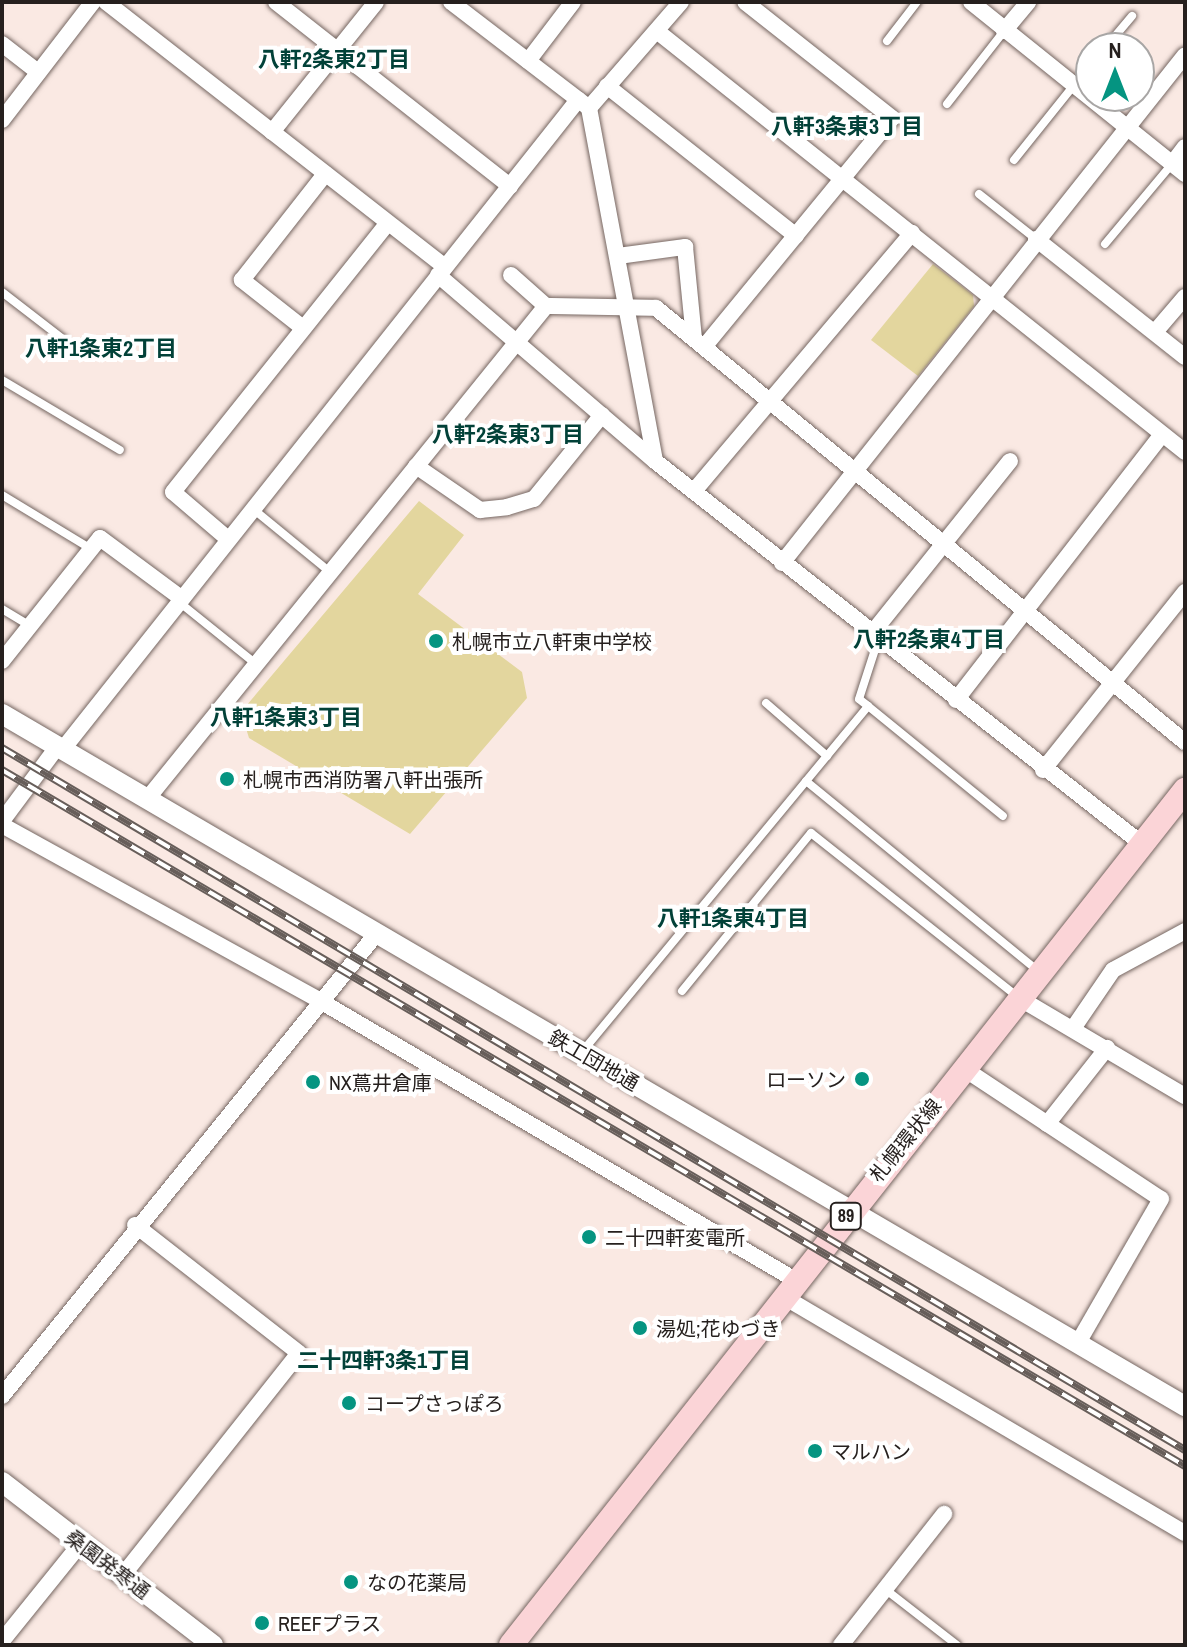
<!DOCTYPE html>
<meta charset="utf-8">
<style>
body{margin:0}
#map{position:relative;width:1187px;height:1647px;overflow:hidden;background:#fae9e3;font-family:"Archivo Narrow","Noto Sans JP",sans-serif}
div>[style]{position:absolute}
.green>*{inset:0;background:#e3d69e}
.roads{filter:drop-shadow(0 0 2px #756661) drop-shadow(0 0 2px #756661)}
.service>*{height:8px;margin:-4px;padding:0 4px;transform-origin:4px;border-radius:4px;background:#fff}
.minor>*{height:16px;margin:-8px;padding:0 8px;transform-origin:8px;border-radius:8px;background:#fff}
.tertiary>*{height:20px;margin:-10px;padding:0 10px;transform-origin:10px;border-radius:10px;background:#fff}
.primary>*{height:24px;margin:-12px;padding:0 12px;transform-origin:12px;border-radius:12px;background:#fbd4d7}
.rail>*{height:8px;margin-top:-4px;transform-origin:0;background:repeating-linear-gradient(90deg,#fff 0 15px,#675e5a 0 30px);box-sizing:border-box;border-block:2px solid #675e5a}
.dots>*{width:22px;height:22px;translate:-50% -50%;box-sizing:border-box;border:4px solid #fff;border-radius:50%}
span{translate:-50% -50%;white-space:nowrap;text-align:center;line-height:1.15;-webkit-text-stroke:8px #fff;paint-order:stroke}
.shield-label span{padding:2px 6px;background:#fff;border:2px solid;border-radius:6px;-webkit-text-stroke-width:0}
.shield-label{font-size:18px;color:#26201e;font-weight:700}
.poi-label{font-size:20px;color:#26201e}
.left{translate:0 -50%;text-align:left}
.right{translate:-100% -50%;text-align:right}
.street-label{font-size:20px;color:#26201e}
.neighbourhood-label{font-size:22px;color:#024138;font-weight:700}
.frame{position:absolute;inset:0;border:4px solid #26201e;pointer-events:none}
.north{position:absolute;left:1075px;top:32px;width:80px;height:80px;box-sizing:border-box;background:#fff;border:2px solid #a8a6a5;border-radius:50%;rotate:0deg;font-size:22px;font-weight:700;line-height:32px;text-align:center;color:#26201e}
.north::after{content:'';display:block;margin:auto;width:28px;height:36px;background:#059481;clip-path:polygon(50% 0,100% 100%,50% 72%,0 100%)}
</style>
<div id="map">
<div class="green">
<div style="clip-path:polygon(933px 264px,973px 295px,974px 306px,918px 376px,871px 340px)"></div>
<div style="clip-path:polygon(419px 501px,464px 535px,418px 594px,522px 672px,527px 698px,410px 834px,249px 738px,241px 712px)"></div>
</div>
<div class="roads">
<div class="service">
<div style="left:887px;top:41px;width:49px;rotate:-52.4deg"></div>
<div style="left:1105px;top:48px;width:42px;rotate:-49.8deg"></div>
<div style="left:947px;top:104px;width:93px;rotate:-52deg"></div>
<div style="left:1014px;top:160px;width:123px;rotate:-51.3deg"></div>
<div style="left:979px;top:194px;width:73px;rotate:38.3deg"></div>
<div style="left:1105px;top:244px;width:104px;rotate:-50.1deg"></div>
<div style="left:2px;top:292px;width:78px;rotate:37.7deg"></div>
<div style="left:2px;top:380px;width:137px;rotate:30.7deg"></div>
<div style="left:2px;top:495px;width:104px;rotate:31.2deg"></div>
<div style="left:253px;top:509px;width:99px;rotate:39.3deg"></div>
<div style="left:179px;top:602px;width:99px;rotate:38.8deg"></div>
<div style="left:2px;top:609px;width:33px;rotate:31deg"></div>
<div style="left:766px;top:703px;width:81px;rotate:41deg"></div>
<div style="left:868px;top:706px;width:11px;rotate:-142deg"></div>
<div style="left:859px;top:699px;width:65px;rotate:-72.1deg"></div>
<div style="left:806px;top:781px;width:300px;rotate:39.3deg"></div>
<div style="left:682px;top:991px;width:204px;rotate:-50.8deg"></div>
<div style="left:811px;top:833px;width:263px;rotate:38.4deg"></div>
<div style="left:582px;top:1052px;width:449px;rotate:-50.4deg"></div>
<div style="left:868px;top:706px;width:174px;rotate:39.2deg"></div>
<div style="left:885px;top:1589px;width:91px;rotate:37.9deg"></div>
</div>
<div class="minor">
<div style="left:106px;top:2px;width:430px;rotate:38deg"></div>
<div style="left:276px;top:2px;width:298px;rotate:38.2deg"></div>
<div style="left:451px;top:2px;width:174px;rotate:37.5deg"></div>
<div style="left:589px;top:108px;width:359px;rotate:79.4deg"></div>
<div style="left:971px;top:2px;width:275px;rotate:38.8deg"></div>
<div style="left:1004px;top:31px;width:38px;rotate:-50deg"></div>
<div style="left:658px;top:32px;width:674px;rotate:38.55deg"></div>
<div style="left:2px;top:44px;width:46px;rotate:37.9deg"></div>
<div style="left:528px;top:61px;width:74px;rotate:-52.7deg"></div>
<div style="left:607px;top:86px;width:241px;rotate:38.4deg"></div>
<div style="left:589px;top:108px;width:140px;rotate:-49deg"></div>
<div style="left:2px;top:120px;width:149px;rotate:-52.4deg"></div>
<div style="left:272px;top:132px;width:166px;rotate:-51.3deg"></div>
<div style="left:1172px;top:164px;width:21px;rotate:-53deg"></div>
<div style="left:1036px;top:239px;width:190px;rotate:38.4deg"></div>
<div style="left:618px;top:256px;width:68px;rotate:-7.7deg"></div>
<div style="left:685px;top:247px;width:92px;rotate:84.4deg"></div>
<div style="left:438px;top:275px;width:286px;rotate:40.6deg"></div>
<div style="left:655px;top:461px;width:620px;rotate:38.18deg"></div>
<div style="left:511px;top:275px;width:47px;rotate:41.5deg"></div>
<div style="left:303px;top:328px;width:78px;rotate:-141.8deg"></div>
<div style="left:242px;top:280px;width:135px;rotate:-51.9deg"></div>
<div style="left:1155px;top:332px;width:46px;rotate:-49.4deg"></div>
<div style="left:704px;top:347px;width:296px;rotate:-50.6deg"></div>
<div style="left:892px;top:118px;width:187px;rotate:-141.7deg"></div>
<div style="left:416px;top:466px;width:78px;rotate:34.5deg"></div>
<div style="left:480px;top:510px;width:27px;rotate:-6deg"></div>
<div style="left:507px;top:507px;width:28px;rotate:-17deg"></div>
<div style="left:534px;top:499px;width:108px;rotate:-51deg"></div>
<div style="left:694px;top:491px;width:338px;rotate:-49.8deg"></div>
<div style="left:228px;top:539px;width:72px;rotate:-139.5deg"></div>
<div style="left:173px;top:492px;width:344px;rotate:-51.4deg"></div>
<div style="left:782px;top:563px;width:648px;rotate:-51.57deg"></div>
<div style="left:873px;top:632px;width:219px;rotate:-51.3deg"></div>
<div style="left:2px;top:661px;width:157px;rotate:-51.5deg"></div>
<div style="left:100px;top:538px;width:101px;rotate:36.5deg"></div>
<div style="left:956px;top:700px;width:336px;rotate:-52.2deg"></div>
<div style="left:63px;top:749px;width:829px;rotate:-51.57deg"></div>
<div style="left:1043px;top:770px;width:228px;rotate:-51.4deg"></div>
<div style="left:148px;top:798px;width:633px;rotate:-51.03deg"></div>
<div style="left:546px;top:306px;width:110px;rotate:1deg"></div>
<div style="left:656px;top:308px;width:684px;rotate:39.37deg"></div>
<div style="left:2px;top:821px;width:94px;rotate:-53.3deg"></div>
<div style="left:2px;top:825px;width:366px;rotate:28.9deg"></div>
<div style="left:322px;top:1002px;width:551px;rotate:30.43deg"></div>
<div style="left:1019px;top:998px;width:193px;rotate:30.6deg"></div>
<div style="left:1074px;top:1027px;width:69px;rotate:-55.6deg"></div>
<div style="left:1113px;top:970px;width:82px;rotate:-28.4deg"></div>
<div style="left:963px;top:1068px;width:237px;rotate:33.5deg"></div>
<div style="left:1161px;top:1199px;width:166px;rotate:120deg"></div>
<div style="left:1047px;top:1124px;width:97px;rotate:-51.7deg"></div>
<div style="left:784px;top:1297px;width:465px;rotate:30.5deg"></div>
<div style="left:2px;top:1396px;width:596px;rotate:-50.99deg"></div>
<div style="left:123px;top:1575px;width:283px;rotate:-51.6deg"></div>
<div style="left:299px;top:1353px;width:208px;rotate:-142deg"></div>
<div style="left:2px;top:1641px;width:126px;rotate:-51.1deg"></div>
<div style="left:841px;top:1645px;width:167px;rotate:-51.8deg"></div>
</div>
<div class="tertiary">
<div style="left:2px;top:714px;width:1371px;rotate:30.33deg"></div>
<div style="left:2px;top:1482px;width:267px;rotate:37.7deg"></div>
</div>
<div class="primary">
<div style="left:511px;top:1645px;width:1089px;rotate:-51.75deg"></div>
</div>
</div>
<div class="rail">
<div style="left:2px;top:748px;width:1376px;rotate:30.69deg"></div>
<div style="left:2px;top:770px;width:1373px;rotate:30.47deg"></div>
</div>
<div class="dots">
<div style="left:436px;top:641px;background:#059481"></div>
<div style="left:227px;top:779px;background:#059481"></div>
<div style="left:862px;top:1079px;background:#059481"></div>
<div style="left:313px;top:1082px;background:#059481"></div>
<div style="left:589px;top:1237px;background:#059481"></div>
<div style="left:640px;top:1328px;background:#059481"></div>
<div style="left:349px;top:1403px;background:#059481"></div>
<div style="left:815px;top:1451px;background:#059481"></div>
<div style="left:351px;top:1582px;background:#059481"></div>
<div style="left:262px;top:1623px;background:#059481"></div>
</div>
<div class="shield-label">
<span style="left:846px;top:1216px">89</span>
</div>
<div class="poi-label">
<span class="left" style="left:452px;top:641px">札幌市立八軒東中学校</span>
<span class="left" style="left:243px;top:779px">札幌市西消防署八軒出張所</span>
<span class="right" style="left:846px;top:1079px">ローソン</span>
<span class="left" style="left:329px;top:1082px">NX蔦井倉庫</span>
<span class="left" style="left:605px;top:1237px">二十四軒変電所</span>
<span class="left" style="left:656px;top:1328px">湯処;花ゆづき</span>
<span class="left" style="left:365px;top:1403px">コープさっぽろ</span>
<span class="left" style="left:831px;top:1451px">マルハン</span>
<span class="left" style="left:367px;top:1582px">なの花薬局</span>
<span class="left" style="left:278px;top:1623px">REEFプラス</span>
</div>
<div class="street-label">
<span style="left:594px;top:1060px;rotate:30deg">鉄工団地通</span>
<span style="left:905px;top:1140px;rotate:-51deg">札幌環状線</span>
<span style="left:108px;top:1564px;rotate:37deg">桑園発寒通</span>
</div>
<div class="neighbourhood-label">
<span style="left:334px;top:60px">八軒2条東2丁目</span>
<span style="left:847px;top:127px">八軒3条東3丁目</span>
<span style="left:101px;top:349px">八軒1条東2丁目</span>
<span style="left:508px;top:435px">八軒2条東3丁目</span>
<span style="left:929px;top:640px">八軒2条東4丁目</span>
<span style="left:286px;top:718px">八軒1条東3丁目</span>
<span style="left:733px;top:919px">八軒1条東4丁目</span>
<span style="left:384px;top:1361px">二十四軒3条1丁目</span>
</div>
<div class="frame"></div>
<div class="north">N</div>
</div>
